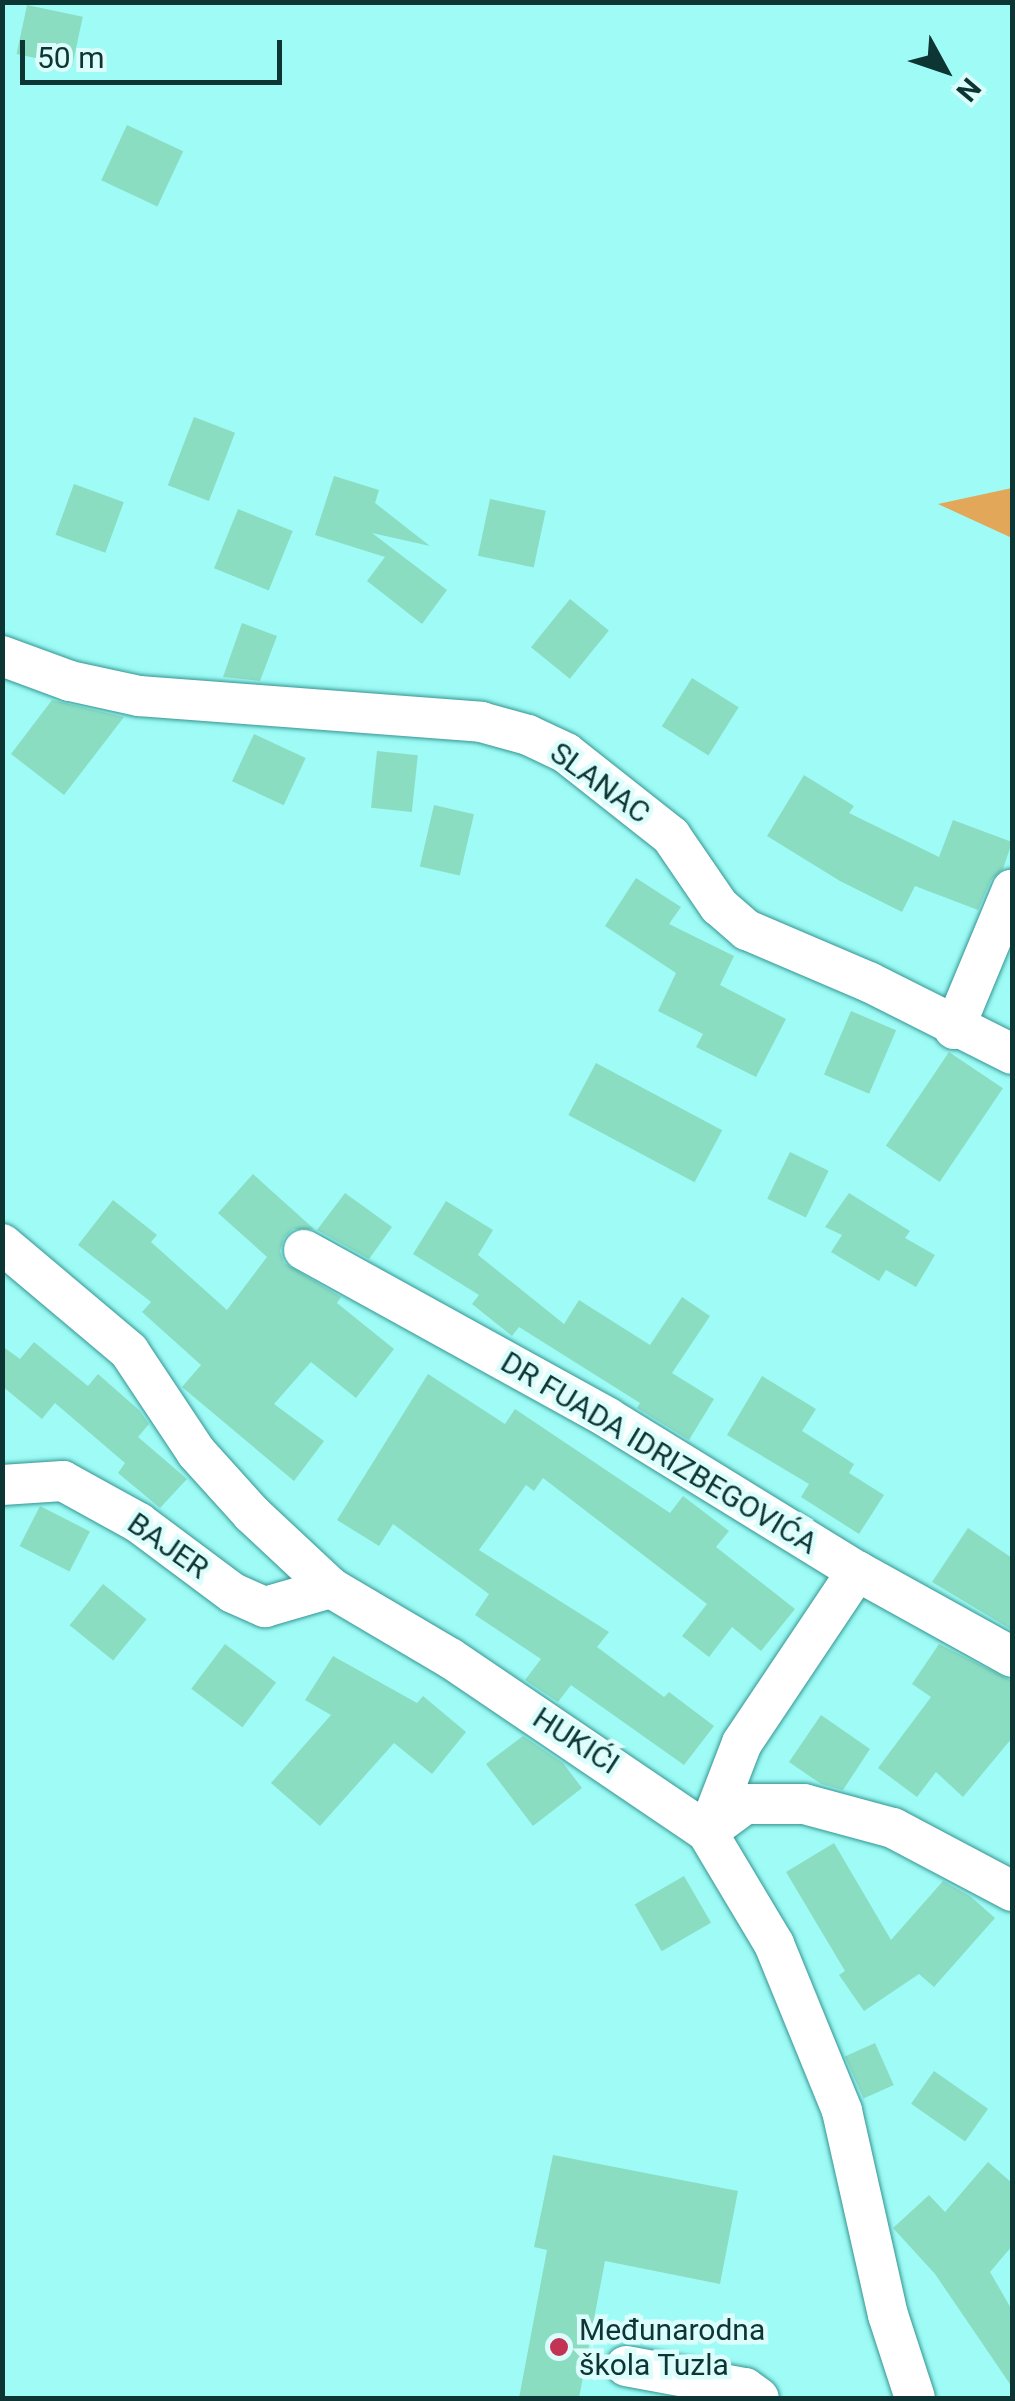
<!DOCTYPE html>
<meta charset="utf-8">
<style>
body{margin:0}
#map{position:relative;width:1015px;height:2401px;overflow:hidden;background:#9efbf6;font-family:Roboto,sans-serif}
div>[style]{position:absolute}
.green>*{inset:0;background:#e3a75a}
.building>*{inset:0;background:#8bddc2;transform-origin:0 0}
.roads{filter:drop-shadow(0 0 2px #349591) drop-shadow(0 0 2px #349591)}
.minor>*{height:40px;margin:-20px;padding:0 20px;transform-origin:20px;border-radius:20px;background:#fff}
.dots>*{width:28px;height:28px;translate:-50% -50%;box-sizing:border-box;border:5px solid #dbfdfb;border-radius:50%}
span{translate:-50% -50%;white-space:nowrap;text-align:center;line-height:1.15;-webkit-text-stroke:9px #dbfdfb;paint-order:stroke}
.street-label{font-size:30px;color:#0c3533}
.poi-label{font-size:30px;color:#0c3533}
.left{translate:0 -50%;text-align:left}
.frame{position:absolute;inset:0;border:5px solid #0c3533;pointer-events:none}
.north{position:absolute;left:895px;top:20px;width:100px;height:100px;-webkit-text-stroke:8px #dbfdfb;paint-order:stroke;rotate:130deg;font-size:28px;font-weight:700;line-height:40px;text-align:center;color:#0c3533}
.north::after{content:'';display:block;margin:auto;width:35px;height:45px;background:#0c3533;clip-path:polygon(50% 0,100% 100%,50% 72%,0 100%)}
.scale{position:absolute;left:20px;top:40px;width:262px;height:45px;box-sizing:border-box;border:5px solid #0c3533;border-top:0;padding-left:12px;font-size:30px;line-height:35px;white-space:nowrap;color:#0c3533;-webkit-text-stroke:8px #dbfdfb;paint-order:stroke}
</style>
<div id="map">
<div class="green">
<div style="clip-path:polygon(1012px 488px,1012px 538px,938px 504px)"></div>
</div>
<div class="building">
<div style="left:27px;top:5px;width:57px;height:50px;rotate:12deg"></div>
<div style="left:127px;top:125px;width:62px;height:61px;rotate:25deg"></div>
<div style="left:194px;top:417px;width:44px;height:73px;rotate:21deg"></div>
<div style="clip-path:polygon(334px 476px,379px 490px,375px 503px,430px 546px,372px 533px,447px 590px,422px 624px,367px 581px,385px 557px,315px 535px)"></div>
<div style="left:74px;top:484px;width:53px;height:54px;rotate:20deg"></div>
<div style="left:490px;top:499px;width:57px;height:58px;rotate:12deg"></div>
<div style="left:238px;top:509px;width:59px;height:64px;rotate:22deg"></div>
<div style="left:570px;top:599px;width:50px;height:62px;rotate:39deg"></div>
<div style="clip-path:polygon(242px 623px,277px 636px,260px 681px,223px 677px)"></div>
<div style="left:692px;top:678px;width:55px;height:57px;rotate:32deg"></div>
<div style="clip-path:polygon(52px 700px,124px 717px,64px 795px,11px 754px)"></div>
<div style="left:254px;top:734px;width:57px;height:52px;rotate:25deg"></div>
<div style="left:377px;top:751px;width:41px;height:57px;rotate:6deg"></div>
<div style="clip-path:polygon(804px 775px,854px 806px,849px 813px,939px 857px,953px 820px,1012px 842px,1003px 869px,991px 880px,978px 910px,915px 886px,902px 912px,840px 881px,767px 836px)"></div>
<div style="left:434px;top:805px;width:41px;height:63px;rotate:13deg"></div>
<div style="clip-path:polygon(636px 878px,681px 907px,669px 924px,734px 956px,720px 985px,786px 1019px,756px 1077px,696px 1047px,703px 1034px,658px 1011px,676px 973px,605px 926px)"></div>
<div style="left:851px;top:1011px;width:49px;height:69px;rotate:23deg"></div>
<div style="left:949px;top:1052px;width:65px;height:113px;rotate:34deg"></div>
<div style="left:596px;top:1063px;width:143px;height:59px;rotate:28deg"></div>
<div style="left:790px;top:1152px;width:43px;height:52px;rotate:26deg"></div>
<div style="clip-path:polygon(253px 1174px,314px 1229px,293px 1229px,284px 1238px,280px 1251px,284px 1263px,341px 1297px,337px 1303px,394px 1349px,356px 1398px,311px 1362px,274px 1404px,324px 1441px,294px 1481px,182px 1387px,201px 1365px,142px 1312px,151px 1302px,78px 1245px,113px 1200px,157px 1235px,151px 1242px,227px 1310px,267px 1257px,218px 1213px)"></div>
<div style="clip-path:polygon(345px 1193px,392px 1227px,369px 1259px,317px 1230px)"></div>
<div style="clip-path:polygon(849px 1193px,910px 1231px,905px 1238px,935px 1255px,916px 1287px,886px 1270px,879px 1281px,831px 1252px,842px 1235px,825px 1227px)"></div>
<div style="clip-path:polygon(446px 1201px,493px 1230px,478px 1255px,564px 1324px,579px 1300px,650px 1345px,682px 1297px,710px 1316px,672px 1373px,714px 1399px,689px 1440px,637px 1408px,640px 1403px,519px 1327px,512px 1336px,472px 1304px,479px 1295px,413px 1254px)"></div>
<div style="clip-path:polygon(34px 1342px,88px 1386px,98px 1374px,139px 1410px,149px 1424px,138px 1437px,187px 1479px,160px 1508px,118px 1473px,125px 1463px,55px 1403px,42px 1419px,2px 1386px,2px 1346px,20px 1359px)"></div>
<div style="clip-path:polygon(428px 1374px,505px 1424px,515px 1409px,670px 1513px,683px 1496px,729px 1531px,716px 1547px,795px 1609px,761px 1651px,732px 1627px,709px 1657px,682px 1636px,707px 1604px,543px 1478px,534px 1491px,526px 1485px,479px 1550px,609px 1632px,597px 1647px,664px 1697px,669px 1692px,714px 1726px,684px 1765px,571px 1685px,558px 1702px,525px 1680px,541px 1659px,475px 1615px,489px 1594px,393px 1524px,379px 1546px,337px 1520px)"></div>
<div style="clip-path:polygon(762px 1376px,816px 1409px,802px 1431px,854px 1464px,849px 1473px,884px 1495px,859px 1534px,801px 1497px,809px 1484px,727px 1435px)"></div>
<div style="left:40px;top:1506px;width:56px;height:45px;rotate:27deg"></div>
<div style="clip-path:polygon(968px 1528px,1012px 1558px,1012px 1630px,932px 1582px)"></div>
<div style="left:103px;top:1584px;width:56px;height:53px;rotate:39deg"></div>
<div style="left:225px;top:1644px;width:64px;height:56px;rotate:37deg"></div>
<div style="clip-path:polygon(939px 1644px,1012px 1681px,1012px 1738px,963px 1797px,936px 1772px,917px 1797px,878px 1768px,931px 1697px,912px 1684px)"></div>
<div style="clip-path:polygon(333px 1656px,417px 1703px,423px 1696px,466px 1732px,432px 1774px,394px 1743px,320px 1826px,271px 1783px,331px 1715px,305px 1700px)"></div>
<div style="clip-path:polygon(821px 1715px,870px 1749px,843px 1790px,821px 1784px,789px 1762px)"></div>
<div style="clip-path:polygon(523px 1736px,563px 1763px,582px 1788px,533px 1826px,486px 1764px)"></div>
<div style="clip-path:polygon(834px 1843px,891px 1940px,943px 1881px,970px 1896px,995px 1918px,934px 1987px,919px 1974px,864px 2011px,839px 1975px,845px 1971px,786px 1872px)"></div>
<div style="left:684px;top:1876px;width:54px;height:57px;rotate:60deg"></div>
<div style="left:875px;top:2043px;width:46px;height:33px;rotate:66deg"></div>
<div style="left:934px;top:2071px;width:66px;height:40px;rotate:35deg"></div>
<div style="clip-path:polygon(553px 2155px,738px 2191px,720px 2284px,605px 2261px,579px 2398px,519px 2398px,547px 2250px,534px 2247px)"></div>
<div style="clip-path:polygon(988px 2162px,1012px 2183px,1012px 2246px,990px 2272px,1012px 2310px,1012px 2387px,935px 2274px,893px 2228px,929px 2195px,945px 2212px)"></div>
</div>
<div class="roads">
<div class="minor">
<div style="left:2px;top:656px;width:72px;rotate:20.2deg"></div>
<div style="left:70px;top:681px;width:71px;rotate:12.3deg"></div>
<div style="left:139px;top:696px;width:343px;rotate:4.3deg"></div>
<div style="left:481px;top:722px;width:49px;rotate:15.5deg"></div>
<div style="left:528px;top:735px;width:42px;rotate:25.3deg"></div>
<div style="left:566px;top:753px;width:134px;rotate:38.3deg"></div>
<div style="left:671px;top:836px;width:85px;rotate:55.6deg"></div>
<div style="left:719px;top:906px;width:37px;rotate:41deg"></div>
<div style="left:747px;top:930px;width:133px;rotate:23.1deg"></div>
<div style="left:869px;top:982px;width:160px;rotate:26.7deg"></div>
<div style="left:954px;top:1029px;width:151px;rotate:-67.4deg"></div>
<div style="left:2px;top:1244px;width:166px;rotate:40.1deg"></div>
<div style="left:129px;top:1351px;width:121px;rotate:56.4deg"></div>
<div style="left:196px;top:1452px;width:84px;rotate:47.9deg"></div>
<div style="left:252px;top:1514px;width:108px;rotate:43.1deg"></div>
<div style="left:331px;top:1588px;width:138px;rotate:30.5deg"></div>
<div style="left:450px;top:1658px;width:310px;rotate:34.1deg"></div>
<div style="left:707px;top:1832px;width:131px;rotate:59.1deg"></div>
<div style="left:774px;top:1944px;width:180px;rotate:67.8deg"></div>
<div style="left:842px;top:2111px;width:209px;rotate:77.3deg"></div>
<div style="left:888px;top:2315px;width:87px;rotate:72deg"></div>
<div style="left:304px;top:1250px;width:347px;rotate:28.9deg"></div>
<div style="left:608px;top:1418px;width:292px;rotate:31.6deg"></div>
<div style="left:857px;top:1571px;width:177px;rotate:29deg"></div>
<div style="left:2px;top:1485px;width:61px;rotate:-3.8deg"></div>
<div style="left:63px;top:1481px;width:87px;rotate:28.9deg"></div>
<div style="left:139px;top:1523px;width:117px;rotate:36.7deg"></div>
<div style="left:233px;top:1593px;width:35px;rotate:24deg"></div>
<div style="left:265px;top:1607px;width:69px;rotate:-16.1deg"></div>
<div style="left:708px;top:1831px;width:94px;rotate:-68.9deg"></div>
<div style="left:742px;top:1743px;width:207px;rotate:-56.2deg"></div>
<div style="left:707px;top:1832px;width:47px;rotate:-36.4deg"></div>
<div style="left:745px;top:1804px;width:59px"></div>
<div style="left:804px;top:1804px;width:92px;rotate:15.1deg"></div>
<div style="left:893px;top:1828px;width:135px;rotate:27.9deg"></div>
<div style="left:626px;top:2366px;width:121px;rotate:10.5deg"></div>
<div style="left:745px;top:2388px;width:17px;rotate:36deg"></div>
</div>
</div>
<div class="dots">
<div style="left:559px;top:2347px;background:#c33356"></div>
</div>
<div class="street-label">
<span style="left:600px;top:783px;rotate:36deg">SLANAC</span>
<span style="left:659px;top:1453px;rotate:31deg">DR FUADA IDRIZBEGOVIĆA</span>
<span style="left:168px;top:1546px;rotate:35deg">BAJER</span>
<span style="left:576px;top:1741px;rotate:33deg">HUKIĆI</span>
</div>
<div class="poi-label">
<span class="left" style="left:579px;top:2347px">Međunarodna<br>škola Tuzla</span>
</div>
<div class="frame"></div>
<div class="north">N</div>
<div class="scale">50 m</div>
</div>
